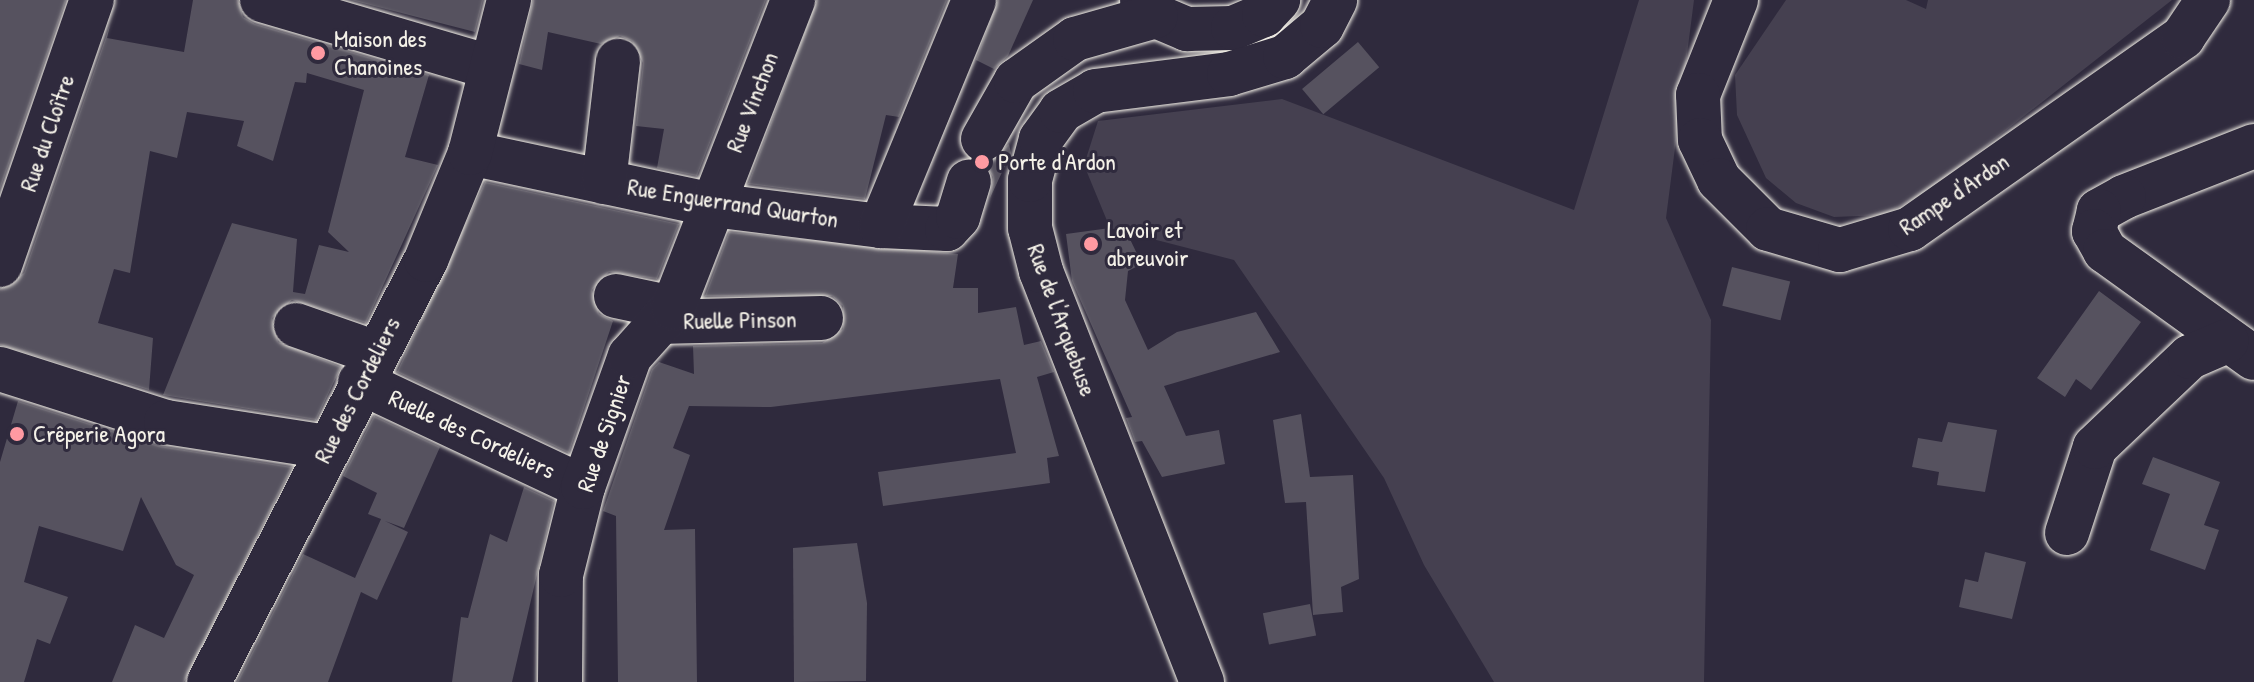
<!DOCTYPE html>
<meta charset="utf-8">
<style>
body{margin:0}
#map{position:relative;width:2254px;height:682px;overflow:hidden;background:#2f2a3d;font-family:"Patrick Hand",sans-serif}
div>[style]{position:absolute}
.green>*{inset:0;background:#454050}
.building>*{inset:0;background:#56525f;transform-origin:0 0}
.roads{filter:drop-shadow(0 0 2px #f4f1e8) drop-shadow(0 0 2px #f4f1e8)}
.minor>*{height:44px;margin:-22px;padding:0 22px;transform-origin:22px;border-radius:22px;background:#2f2a3d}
.dots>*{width:22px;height:22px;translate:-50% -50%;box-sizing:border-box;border:4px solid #2f2a3d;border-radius:50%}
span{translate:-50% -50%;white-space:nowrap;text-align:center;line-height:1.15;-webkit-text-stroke:6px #2f2a3d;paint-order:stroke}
.poi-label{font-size:24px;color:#f4f1e8}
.left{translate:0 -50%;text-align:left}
.street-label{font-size:24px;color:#f4f1e8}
</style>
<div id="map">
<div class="green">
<div style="clip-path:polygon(1639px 0,1694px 0,1666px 218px,1711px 320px,1704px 682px,1494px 682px,1424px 565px,1384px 478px,1234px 260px,1110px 228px,1084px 165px,1098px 121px,1282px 99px,1574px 210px)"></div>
<div style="clip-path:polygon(1786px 0,1906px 0,1926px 9px,1928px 0,2172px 0,1930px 190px,1884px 215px,1834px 217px,1796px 203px,1766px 178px,1737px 115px,1735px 75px)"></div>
</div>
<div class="building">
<div style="clip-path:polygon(0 0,66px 0,0 189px)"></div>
<div style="clip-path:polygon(193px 0,238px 0,243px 17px,255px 24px,429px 75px,405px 157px,438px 165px,366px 323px,292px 300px,272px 318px,278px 342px,341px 367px,316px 420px,163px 395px,232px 223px,297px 239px,293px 292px,305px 294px,319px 245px,349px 252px,328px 232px,364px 90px,307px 73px,306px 83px,295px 82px,273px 161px,237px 146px,244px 121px,187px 112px,177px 158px,150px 151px,130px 273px,114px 269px,98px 323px,153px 338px,149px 390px,0 345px,0 289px,24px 273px,110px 25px,107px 38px,184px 52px)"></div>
<div style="clip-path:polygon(351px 0,483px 0,475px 32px)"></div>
<div style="clip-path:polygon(533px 0,766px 0,697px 176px,657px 168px,664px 129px,636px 126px,643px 63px,632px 41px,620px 36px,601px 44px,548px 32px,542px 70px,519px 64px)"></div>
<div style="clip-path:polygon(817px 0,947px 0,899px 117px,886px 115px,865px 199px,748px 184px)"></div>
<div style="clip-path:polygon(998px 0,1033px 0,1008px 56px,994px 69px,976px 60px)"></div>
<div style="left:1358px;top:42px;width:33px;height:73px;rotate:50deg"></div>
<div style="clip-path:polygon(1009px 144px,1011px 153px,990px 198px,993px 177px,985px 164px)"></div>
<div style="clip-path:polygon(485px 182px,679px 224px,657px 279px,609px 272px,592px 290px,599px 314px,613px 321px,569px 453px,397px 372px)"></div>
<div style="clip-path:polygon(1110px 228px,1114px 240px,1127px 233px,1142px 264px,1128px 271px,1125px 300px,1148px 350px,1177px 332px,1256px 312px,1280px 352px,1164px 386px,1186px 436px,1219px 430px,1225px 464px,1162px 477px,1142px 441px,1135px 442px,1126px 418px,1132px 417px,1072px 281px,1066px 234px)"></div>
<div style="clip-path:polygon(729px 232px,958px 254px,953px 288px,978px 288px,978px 313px,1016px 307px,1024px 345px,1041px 341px,1054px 372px,1037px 377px,1059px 456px,1047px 458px,1050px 483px,883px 506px,878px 472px,1016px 453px,1000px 379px,771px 407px,689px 406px,673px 448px,690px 455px,664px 530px,695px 529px,697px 682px,618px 682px,616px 516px,603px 511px,652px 369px,659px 362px,694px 374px,693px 346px,822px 343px,843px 329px,843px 306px,832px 296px,705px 296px)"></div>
<div style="left:1732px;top:267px;width:60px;height:40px;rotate:14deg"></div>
<div style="clip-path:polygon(2099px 291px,2141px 322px,2091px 390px,2076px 379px,2065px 397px,2037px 378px)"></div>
<div style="clip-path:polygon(18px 401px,159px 446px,292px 467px,184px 682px,112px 682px,135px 625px,164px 638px,194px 575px,176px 565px,141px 497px,123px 551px,39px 526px,24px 582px,68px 597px,50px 644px,37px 639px,24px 682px,0 682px,0 462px)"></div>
<div style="clip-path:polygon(1301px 414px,1310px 477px,1353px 475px,1359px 579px,1341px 587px,1343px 612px,1313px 615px,1306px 502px,1285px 503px,1273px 420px)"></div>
<div style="clip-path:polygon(374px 416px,440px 447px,404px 528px,385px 521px,408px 532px,377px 600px,361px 592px,328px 682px,237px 682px,303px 554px,355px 578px,381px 519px,368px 514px,377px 493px,343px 476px)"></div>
<div style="clip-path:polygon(1948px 422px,1997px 430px,1985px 492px,1937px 485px,1939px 472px,1912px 467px,1918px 438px,1942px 442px)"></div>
<div style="clip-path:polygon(2153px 457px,2220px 482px,2204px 525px,2219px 530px,2205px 570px,2150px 550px,2170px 494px,2142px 484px)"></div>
<div style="clip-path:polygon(524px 487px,554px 501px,512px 682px,452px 682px,461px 617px,468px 618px,490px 534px,507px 542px)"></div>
<div style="clip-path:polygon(857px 543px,867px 603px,866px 681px,794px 682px,793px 548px)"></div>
<div style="clip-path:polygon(1985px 552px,2026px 562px,2012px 619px,1959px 607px,1965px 579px,1978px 582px)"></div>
<div style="left:1310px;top:604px;width:32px;height:48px;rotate:79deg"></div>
</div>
<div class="roads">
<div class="minor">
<div style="left:262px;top:0;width:238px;rotate:16.4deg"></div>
<div style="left:1142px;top:0;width:21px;rotate:49deg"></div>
<div style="left:1156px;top:16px;width:34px;rotate:23deg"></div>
<div style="left:1187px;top:29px;width:46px;rotate:-1.2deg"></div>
<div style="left:1233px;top:28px;width:34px;rotate:-23deg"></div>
<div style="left:1264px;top:15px;width:21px;rotate:-47deg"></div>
<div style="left:1736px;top:0;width:102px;rotate:111.8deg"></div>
<div style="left:1698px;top:95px;width:45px;rotate:87.5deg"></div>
<div style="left:1700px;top:140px;width:44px;rotate:64.6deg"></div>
<div style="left:1719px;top:180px;width:69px;rotate:45deg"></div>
<div style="left:1768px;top:229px;width:75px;rotate:16.3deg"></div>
<div style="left:1840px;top:250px;width:73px;rotate:-16.7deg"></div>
<div style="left:1910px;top:229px;width:334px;rotate:-35.1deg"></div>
<div style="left:2183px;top:37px;width:45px;rotate:-56deg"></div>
<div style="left:983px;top:139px;width:67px;rotate:-60.4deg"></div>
<div style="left:1016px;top:81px;width:72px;rotate:-35.4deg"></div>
<div style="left:1075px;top:39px;width:84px;rotate:-15.9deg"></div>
<div style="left:2254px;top:146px;width:140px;rotate:158.6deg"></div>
<div style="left:2124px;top:197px;width:29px;rotate:151deg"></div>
<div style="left:2099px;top:211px;width:21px;rotate:104deg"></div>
<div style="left:2094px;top:231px;width:23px;rotate:61deg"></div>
<div style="left:2105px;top:251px;width:183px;rotate:35.7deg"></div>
<div style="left:470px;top:153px;width:248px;rotate:12.1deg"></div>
<div style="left:712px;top:205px;width:170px;rotate:7.1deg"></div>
<div style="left:881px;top:226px;width:66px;rotate:2.6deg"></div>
<div style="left:947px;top:229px;width:16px;rotate:-47deg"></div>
<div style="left:958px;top:217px;width:37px;rotate:-73deg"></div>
<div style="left:604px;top:182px;width:122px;rotate:-83.4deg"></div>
<div style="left:881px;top:226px;width:244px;rotate:-67.6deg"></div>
<div style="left:0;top:265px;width:281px;rotate:-70.9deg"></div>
<div style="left:616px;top:296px;width:58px;rotate:11.9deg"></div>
<div style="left:659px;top:322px;width:162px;rotate:-1.4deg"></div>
<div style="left:296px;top:325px;width:85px;rotate:19.3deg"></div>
<div style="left:0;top:369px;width:174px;rotate:17.7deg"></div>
<div style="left:166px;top:422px;width:163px;rotate:8.8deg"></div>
<div style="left:360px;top:382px;width:246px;rotate:25.2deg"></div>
<div style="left:2067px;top:533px;width:90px;rotate:-72deg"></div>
<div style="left:2095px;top:447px;width:131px;rotate:-43.5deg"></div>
<div style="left:2190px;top:357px;width:40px;rotate:-23.4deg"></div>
<div style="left:209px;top:682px;width:475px;rotate:-62.8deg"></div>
<div style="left:426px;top:260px;width:116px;rotate:-67.6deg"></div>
<div style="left:470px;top:153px;width:158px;rotate:-75.7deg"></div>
<div style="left:560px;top:682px;width:107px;rotate:-89.5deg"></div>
<div style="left:561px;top:575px;width:91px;rotate:-76deg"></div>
<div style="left:583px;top:487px;width:139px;rotate:-70.3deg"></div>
<div style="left:630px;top:356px;width:64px;rotate:-48.1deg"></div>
<div style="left:673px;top:308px;width:331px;rotate:-68.7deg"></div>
<div style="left:1202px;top:682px;width:441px;rotate:-111.4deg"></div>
<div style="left:1041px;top:271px;width:44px;rotate:-104.3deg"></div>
<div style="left:1030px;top:228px;width:48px;rotate:-90deg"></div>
<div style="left:1030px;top:180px;width:42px;rotate:-75deg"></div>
<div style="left:1041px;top:139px;width:34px;rotate:-54deg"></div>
<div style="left:1061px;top:111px;width:39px;rotate:-30deg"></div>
<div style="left:1095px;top:91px;width:135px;rotate:-7.2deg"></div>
<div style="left:1229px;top:74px;width:59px;rotate:-16.9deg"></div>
<div style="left:1285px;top:57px;width:48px;rotate:-40deg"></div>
<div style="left:1322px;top:26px;width:29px;rotate:-63deg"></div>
</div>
</div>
<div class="dots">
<div style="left:318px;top:53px;background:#ff9aa2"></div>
<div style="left:982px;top:162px;background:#ff9aa2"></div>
<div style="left:1091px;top:244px;background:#ff9aa2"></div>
<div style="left:17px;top:434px;background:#ff9aa2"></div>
</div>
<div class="poi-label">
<span class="left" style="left:334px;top:53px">Maison des<br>Chanoines</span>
<span class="left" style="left:998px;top:162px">Porte d'Ardon</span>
<span class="left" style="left:1107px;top:244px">Lavoir et<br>abreuvoir</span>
<span class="left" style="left:33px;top:434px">Crêperie Agora</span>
</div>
<div class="street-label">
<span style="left:752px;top:102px;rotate:-69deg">Rue Vinchon</span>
<span style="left:47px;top:133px;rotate:-71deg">Rue du Cloître</span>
<span style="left:1954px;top:194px;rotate:-34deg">Rampe d'Ardon</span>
<span style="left:733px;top:203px;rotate:9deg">Rue Enguerrand Quarton</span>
<span style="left:740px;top:320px;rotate:-1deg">Ruelle Pinson</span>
<span style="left:1062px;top:320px;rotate:70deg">Rue de l'Arquebuse</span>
<span style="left:357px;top:390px;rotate:-63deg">Rue des Cordeliers</span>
<span style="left:604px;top:433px;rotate:-71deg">Rue de Signier</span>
<span style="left:472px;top:434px;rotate:25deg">Ruelle des Cordeliers</span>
</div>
</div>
